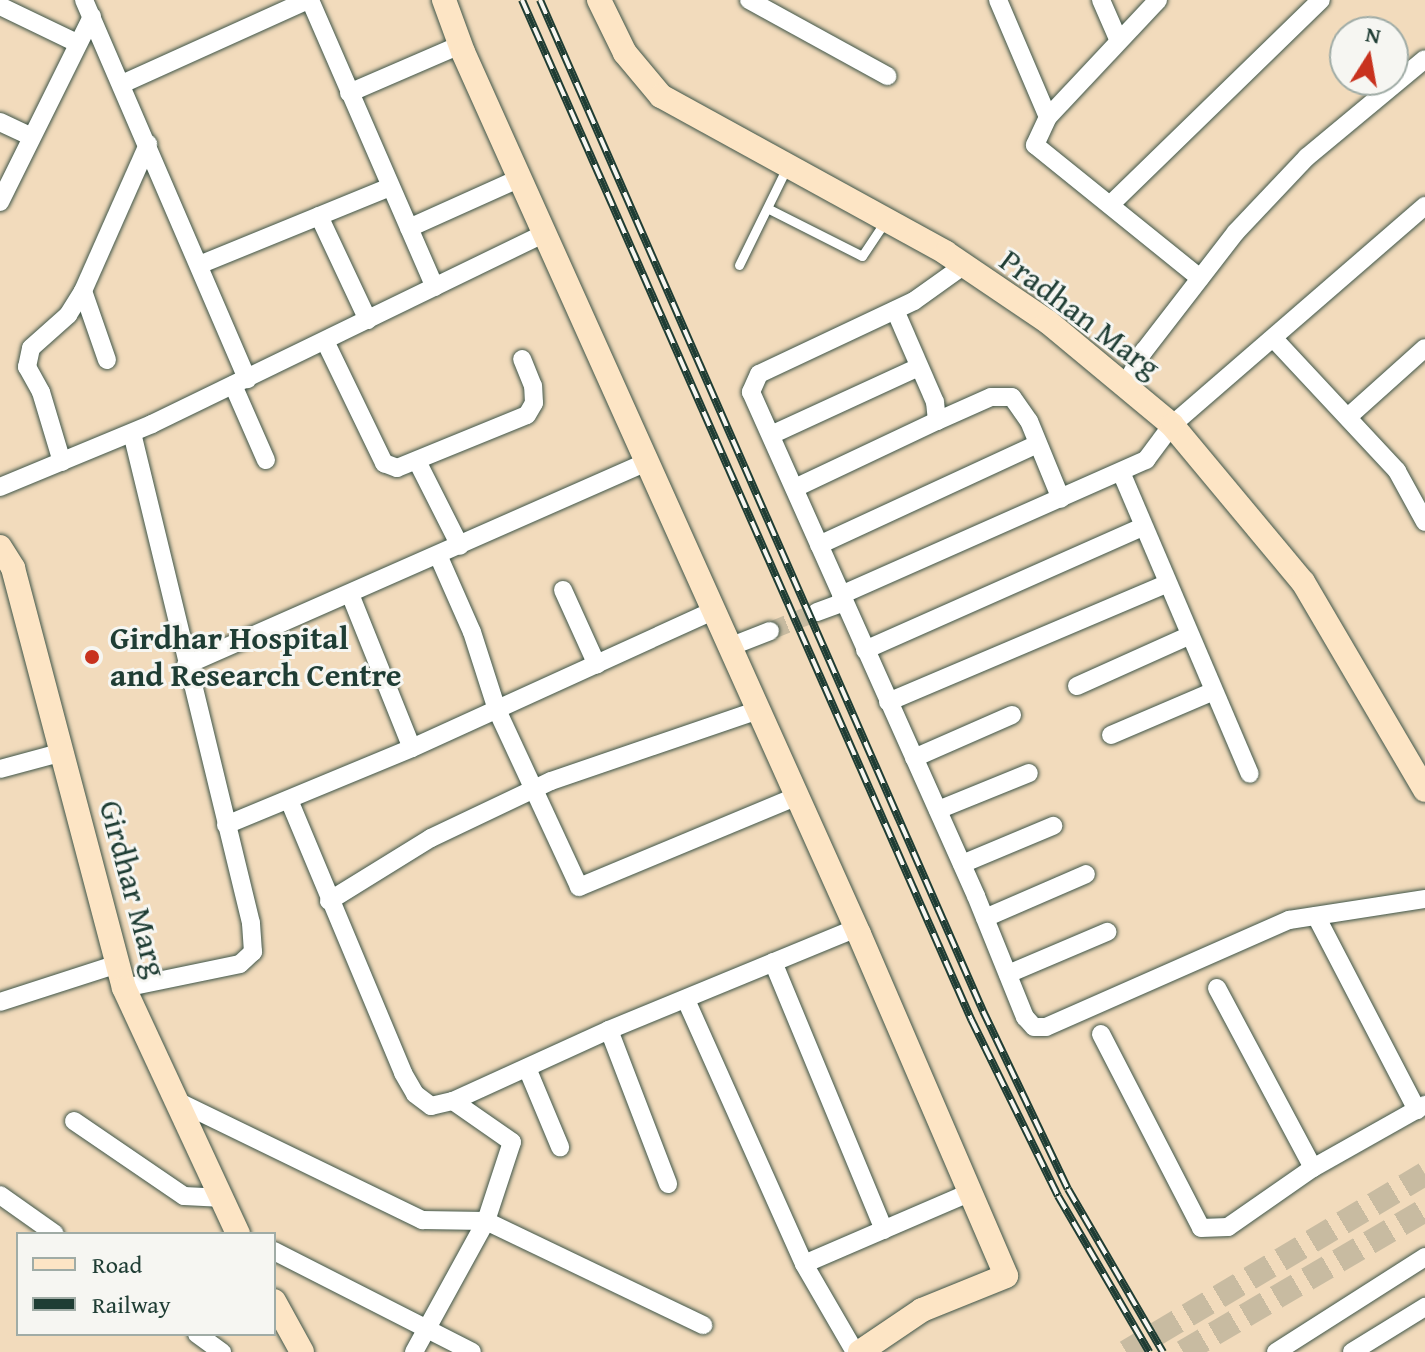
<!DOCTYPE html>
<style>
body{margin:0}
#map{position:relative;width:1425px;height:1352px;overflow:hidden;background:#f2dbbc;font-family:"Gentium Book Plus",serif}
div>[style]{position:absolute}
.street-tunnel>*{height:18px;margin-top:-9px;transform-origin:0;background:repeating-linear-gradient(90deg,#c8bba1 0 18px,transparent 0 27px)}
.secondary-tunnel>*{height:24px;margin-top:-12px;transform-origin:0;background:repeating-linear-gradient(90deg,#c8bba1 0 24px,transparent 0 36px)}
.roads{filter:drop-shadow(0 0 2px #3f5548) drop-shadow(0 0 2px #3f5548)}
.lane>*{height:9px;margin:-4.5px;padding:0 4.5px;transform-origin:4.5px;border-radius:4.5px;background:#fff}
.street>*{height:18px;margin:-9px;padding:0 9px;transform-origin:9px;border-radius:9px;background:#fff}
.secondary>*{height:24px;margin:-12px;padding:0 12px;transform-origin:12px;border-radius:12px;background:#fde5c5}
.rail>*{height:8px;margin-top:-4px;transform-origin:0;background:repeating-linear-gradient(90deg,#f6f6f2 0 15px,#1f3d34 0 30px);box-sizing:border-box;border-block:2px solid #1f3d34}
.dots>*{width:22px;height:22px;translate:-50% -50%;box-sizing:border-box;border:4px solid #f6f6f2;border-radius:50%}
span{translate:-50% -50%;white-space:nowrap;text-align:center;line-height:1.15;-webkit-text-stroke:6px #f6f6f2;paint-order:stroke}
.street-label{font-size:32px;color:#1f3d34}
.poi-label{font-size:32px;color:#1f3d34;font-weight:700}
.left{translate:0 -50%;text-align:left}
.legend{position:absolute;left:16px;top:1232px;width:260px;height:104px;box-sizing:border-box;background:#f6f6f2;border:2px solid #a0aca6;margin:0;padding:10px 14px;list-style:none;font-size:24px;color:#1f3d34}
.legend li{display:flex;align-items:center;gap:16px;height:40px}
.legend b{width:40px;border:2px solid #a0aca6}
.north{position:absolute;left:1329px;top:16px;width:80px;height:80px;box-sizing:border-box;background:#f6f6f2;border:2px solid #a0aca6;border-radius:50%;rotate:11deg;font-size:22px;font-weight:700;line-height:32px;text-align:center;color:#1f3d34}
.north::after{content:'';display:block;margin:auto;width:28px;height:36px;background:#c8321e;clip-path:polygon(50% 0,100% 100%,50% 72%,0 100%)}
</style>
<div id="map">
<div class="street-tunnel">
<div style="left:770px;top:631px;width:51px;rotate:-22deg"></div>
</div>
<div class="secondary-tunnel">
<div style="left:1126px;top:1352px;width:348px;rotate:-30.8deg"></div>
<div style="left:1183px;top:1352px;width:281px;rotate:-30.4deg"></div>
</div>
<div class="roads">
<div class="lane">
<div style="left:769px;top:209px;width:104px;rotate:26.8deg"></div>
<div style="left:862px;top:256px;width:43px;rotate:-56.3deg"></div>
<div style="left:739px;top:265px;width:109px;rotate:-63.9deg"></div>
</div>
<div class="street">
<div style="left:84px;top:0;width:413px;rotate:66.7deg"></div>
<div style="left:310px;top:0;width:313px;rotate:66.5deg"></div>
<div style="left:749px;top:0;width:158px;rotate:28.8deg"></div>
<div style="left:998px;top:0;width:127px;rotate:66.9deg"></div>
<div style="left:1101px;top:0;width:43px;rotate:66.4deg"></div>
<div style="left:1158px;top:0;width:161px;rotate:133.2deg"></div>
<div style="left:1048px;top:117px;width:31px;rotate:115deg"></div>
<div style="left:1035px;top:145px;width:212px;rotate:38.9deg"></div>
<div style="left:0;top:6px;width:85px;rotate:25.7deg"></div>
<div style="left:122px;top:84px;width:204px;rotate:-24.3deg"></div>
<div style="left:349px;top:93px;width:121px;rotate:-23.4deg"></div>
<div style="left:0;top:122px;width:35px;rotate:25deg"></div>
<div style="left:0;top:202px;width:207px;rotate:-63.6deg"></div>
<div style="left:1110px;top:205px;width:294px;rotate:-44.2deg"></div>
<div style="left:319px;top:216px;width:115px;rotate:64.8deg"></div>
<div style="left:409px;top:228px;width:122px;rotate:-24.2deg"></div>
<div style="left:199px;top:265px;width:206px;rotate:-22.2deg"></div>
<div style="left:963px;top:266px;width:60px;rotate:144.5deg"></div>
<div style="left:914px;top:301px;width:171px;rotate:154.8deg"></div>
<div style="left:759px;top:374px;width:20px;rotate:114deg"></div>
<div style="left:751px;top:392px;width:552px;rotate:65.94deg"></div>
<div style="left:976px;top:896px;width:131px;rotate:68deg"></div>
<div style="left:1025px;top:1017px;width:13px;rotate:48deg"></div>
<div style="left:1034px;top:1027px;width:12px"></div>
<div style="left:1046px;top:1027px;width:266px;rotate:-23.8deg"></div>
<div style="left:1289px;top:920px;width:138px;rotate:-8.8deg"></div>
<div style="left:83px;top:291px;width:73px;rotate:70.8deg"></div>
<div style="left:1275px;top:340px;width:179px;rotate:47deg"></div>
<div style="left:1397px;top:471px;width:58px;rotate:61.2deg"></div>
<div style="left:325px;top:341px;width:136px;rotate:64.2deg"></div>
<div style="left:384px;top:463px;width:14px;rotate:21deg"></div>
<div style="left:397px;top:468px;width:140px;rotate:-22.2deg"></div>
<div style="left:527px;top:415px;width:14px;rotate:-60deg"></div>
<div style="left:534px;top:403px;width:17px;rotate:-93deg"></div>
<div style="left:533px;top:386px;width:29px;rotate:-112deg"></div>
<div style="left:233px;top:385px;width:82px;rotate:66.3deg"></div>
<div style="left:1125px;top:386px;width:40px;rotate:-62deg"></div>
<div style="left:1144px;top:351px;width:150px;rotate:-52.3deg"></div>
<div style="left:1236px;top:232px;width:103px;rotate:-46.6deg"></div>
<div style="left:1307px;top:157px;width:153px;rotate:-39.7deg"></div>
<div style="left:1348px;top:417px;width:103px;rotate:-41.9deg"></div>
<div style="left:937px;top:421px;width:59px;rotate:-24deg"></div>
<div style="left:991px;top:397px;width:21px"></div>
<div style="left:1012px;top:397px;width:29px;rotate:55deg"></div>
<div style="left:1029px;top:421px;width:84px;rotate:67.7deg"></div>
<div style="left:771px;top:435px;width:163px;rotate:-24.7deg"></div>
<div style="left:417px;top:461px;width:95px;rotate:63.2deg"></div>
<div style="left:62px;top:462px;width:73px;rotate:-106.7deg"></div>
<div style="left:41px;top:392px;width:29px;rotate:-119deg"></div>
<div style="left:27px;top:367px;width:19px;rotate:-78deg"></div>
<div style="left:31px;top:348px;width:50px;rotate:-41.7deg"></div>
<div style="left:68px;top:315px;width:28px;rotate:-58deg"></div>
<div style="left:83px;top:291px;width:161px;rotate:-66.1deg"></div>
<div style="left:1121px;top:472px;width:328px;rotate:66.9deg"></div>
<div style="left:0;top:487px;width:165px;rotate:-22.5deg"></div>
<div style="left:152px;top:424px;width:438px;rotate:-25.9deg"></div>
<div style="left:795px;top:488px;width:157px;rotate:-25.3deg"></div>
<div style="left:937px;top:421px;width:19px;rotate:-96deg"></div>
<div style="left:935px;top:402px;width:100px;rotate:-113.5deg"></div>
<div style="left:819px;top:545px;width:241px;rotate:-24.8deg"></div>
<div style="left:438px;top:555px;width:84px;rotate:66.2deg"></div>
<div style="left:472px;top:632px;width:82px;rotate:72.2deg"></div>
<div style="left:497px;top:710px;width:195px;rotate:65.1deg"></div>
<div style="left:579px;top:887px;width:234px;rotate:-22.6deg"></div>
<div style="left:563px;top:590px;width:82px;rotate:65.6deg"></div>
<div style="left:350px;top:594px;width:166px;rotate:68.1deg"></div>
<div style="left:841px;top:595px;width:334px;rotate:-23.9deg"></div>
<div style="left:1146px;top:460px;width:44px;rotate:-53.4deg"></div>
<div style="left:1172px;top:425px;width:335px;rotate:-40.9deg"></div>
<div style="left:817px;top:612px;width:29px;rotate:-20deg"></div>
<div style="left:729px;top:647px;width:44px;rotate:-21.3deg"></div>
<div style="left:865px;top:650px;width:304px;rotate:-23.9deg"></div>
<div style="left:186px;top:665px;width:504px;rotate:-23.77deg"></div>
<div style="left:1077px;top:686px;width:122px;rotate:-24.2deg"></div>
<div style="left:888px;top:702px;width:302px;rotate:-23deg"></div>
<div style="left:1111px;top:735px;width:110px;rotate:-23.1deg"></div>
<div style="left:914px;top:758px;width:107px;rotate:-23.7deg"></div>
<div style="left:0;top:769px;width:65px;rotate:-15.1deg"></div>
<div style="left:289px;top:800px;width:296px;rotate:67.3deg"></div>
<div style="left:403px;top:1073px;width:24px;rotate:60deg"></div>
<div style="left:415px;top:1094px;width:20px;rotate:37deg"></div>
<div style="left:431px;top:1106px;width:23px;rotate:-13deg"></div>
<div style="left:453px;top:1101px;width:171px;rotate:-24.5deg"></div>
<div style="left:609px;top:1030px;width:267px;rotate:-22.4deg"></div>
<div style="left:938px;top:810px;width:98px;rotate:-22.1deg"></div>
<div style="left:226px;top:825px;width:201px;rotate:-22.5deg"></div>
<div style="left:412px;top:748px;width:331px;rotate:-24.5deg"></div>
<div style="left:962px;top:864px;width:99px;rotate:-22.7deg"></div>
<div style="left:329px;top:901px;width:120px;rotate:-31.7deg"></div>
<div style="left:431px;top:838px;width:133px;rotate:-25.4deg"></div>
<div style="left:551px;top:781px;width:217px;rotate:-18.9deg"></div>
<div style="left:1316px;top:916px;width:219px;rotate:62.5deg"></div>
<div style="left:985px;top:918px;width:110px;rotate:-23.5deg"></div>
<div style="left:773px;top:962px;width:290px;rotate:67.5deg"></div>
<div style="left:1008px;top:974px;width:108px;rotate:-23deg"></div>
<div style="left:124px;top:988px;width:118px;rotate:-11.7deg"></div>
<div style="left:240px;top:964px;width:18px;rotate:-43deg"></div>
<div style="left:253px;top:952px;width:29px;rotate:-94deg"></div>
<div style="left:251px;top:923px;width:504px;rotate:-103.65deg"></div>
<div style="left:1217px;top:988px;width:204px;rotate:61.9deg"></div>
<div style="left:686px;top:1000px;width:289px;rotate:65.9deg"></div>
<div style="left:804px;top:1264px;width:102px;rotate:59.9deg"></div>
<div style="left:0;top:1002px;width:124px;rotate:-17.9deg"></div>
<div style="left:609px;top:1030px;width:165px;rotate:69deg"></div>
<div style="left:1101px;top:1034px;width:218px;rotate:62.7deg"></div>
<div style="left:1201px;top:1228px;width:27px;rotate:-2deg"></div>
<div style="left:1228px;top:1227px;width:103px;rotate:-34.8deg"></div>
<div style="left:1313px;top:1168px;width:129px;rotate:-29.4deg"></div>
<div style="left:527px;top:1068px;width:86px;rotate:67.3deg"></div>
<div style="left:175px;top:1100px;width:275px;rotate:25.9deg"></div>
<div style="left:422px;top:1220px;width:64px;rotate:0.9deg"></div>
<div style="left:486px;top:1221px;width:241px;rotate:25.6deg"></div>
<div style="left:74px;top:1121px;width:133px;rotate:34.3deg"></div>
<div style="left:184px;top:1196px;width:35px;rotate:3deg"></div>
<div style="left:0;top:1195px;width:67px;rotate:35.3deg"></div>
<div style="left:274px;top:1251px;width:222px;rotate:27deg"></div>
<div style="left:804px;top:1264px;width:180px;rotate:-23.3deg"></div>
<div style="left:197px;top:1334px;width:31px;rotate:36deg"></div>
<div style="left:414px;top:1352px;width:149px;rotate:-61.2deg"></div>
<div style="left:486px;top:1221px;width:83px;rotate:-71.8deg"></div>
<div style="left:512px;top:1142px;width:72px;rotate:-145.2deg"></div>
<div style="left:1276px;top:1352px;width:177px;rotate:-32.5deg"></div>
<div style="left:1352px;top:1352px;width:86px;rotate:-31.7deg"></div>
</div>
<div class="secondary">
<div style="left:444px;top:0;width:55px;rotate:69.9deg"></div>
<div style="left:463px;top:52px;width:967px;rotate:65.82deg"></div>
<div style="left:859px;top:934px;width:372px;rotate:66.7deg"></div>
<div style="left:1006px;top:1276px;width:91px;rotate:158deg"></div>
<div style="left:922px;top:1310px;width:75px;rotate:145.9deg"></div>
<div style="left:599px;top:0;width:59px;rotate:63.9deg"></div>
<div style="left:625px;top:53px;width:56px;rotate:50.1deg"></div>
<div style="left:661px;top:96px;width:325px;rotate:28.8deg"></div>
<div style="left:946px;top:253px;width:123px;rotate:34.1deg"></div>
<div style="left:1048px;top:322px;width:161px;rotate:39.7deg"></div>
<div style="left:1172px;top:425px;width:204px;rotate:50.2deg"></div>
<div style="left:1303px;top:582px;width:241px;rotate:59.6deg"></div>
<div style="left:0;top:547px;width:25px;rotate:58deg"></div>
<div style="left:13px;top:568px;width:434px;rotate:75.2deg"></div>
<div style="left:124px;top:988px;width:271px;rotate:65.1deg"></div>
<div style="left:274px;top:1301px;width:58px;rotate:61.2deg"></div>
</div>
</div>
<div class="rail">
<div style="left:522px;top:0;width:1114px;rotate:66.22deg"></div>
<div style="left:971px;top:1019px;width:197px;rotate:63.8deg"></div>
<div style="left:1058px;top:1196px;width:181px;rotate:59.7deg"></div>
<div style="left:540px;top:0;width:1104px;rotate:66.34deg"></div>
<div style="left:983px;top:1011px;width:197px;rotate:64.5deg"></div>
<div style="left:1068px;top:1189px;width:189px;rotate:59.8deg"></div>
</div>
<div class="dots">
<div style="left:92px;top:657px;background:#c8321e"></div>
</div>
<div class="street-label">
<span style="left:1080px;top:314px;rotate:37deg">Pradhan Marg</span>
<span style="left:133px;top:889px;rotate:75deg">Girdhar Marg</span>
</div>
<div class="poi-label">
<span class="left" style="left:110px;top:657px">Girdhar Hospital<br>and Research Centre</span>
</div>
<ul class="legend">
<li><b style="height:10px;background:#fde5c5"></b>Road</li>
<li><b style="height:10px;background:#1f3d34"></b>Railway</li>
</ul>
<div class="north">N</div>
</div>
